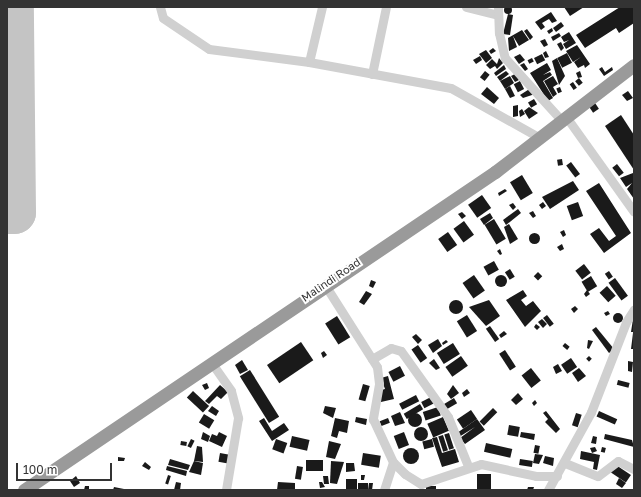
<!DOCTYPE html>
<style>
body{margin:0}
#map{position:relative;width:641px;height:497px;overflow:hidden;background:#fff;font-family:"Golos Text",sans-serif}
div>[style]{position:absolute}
.runway>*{height:43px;margin:-21.5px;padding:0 21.5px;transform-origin:21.5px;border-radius:21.5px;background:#c4c4c4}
.building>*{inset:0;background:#1a1a1a;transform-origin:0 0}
.round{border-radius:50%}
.minor>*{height:9px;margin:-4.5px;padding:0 4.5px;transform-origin:4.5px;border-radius:4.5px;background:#d0d0d0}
.highway>*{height:13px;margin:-6.5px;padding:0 6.5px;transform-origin:6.5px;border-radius:6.5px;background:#9a9a9a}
span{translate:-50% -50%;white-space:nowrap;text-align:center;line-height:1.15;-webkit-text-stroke:4px #fff;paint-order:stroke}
.street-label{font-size:11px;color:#333}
.frame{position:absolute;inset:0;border:8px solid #333;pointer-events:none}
.scale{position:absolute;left:16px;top:463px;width:96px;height:18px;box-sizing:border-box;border:2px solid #333;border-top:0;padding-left:5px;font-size:12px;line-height:14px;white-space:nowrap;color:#333;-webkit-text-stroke:3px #fff;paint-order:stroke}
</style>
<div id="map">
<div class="runway">
<div style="left:7px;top:212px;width:7px"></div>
<div style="left:14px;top:212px;width:205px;rotate:-90.6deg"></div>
</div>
<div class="building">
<div class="round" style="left:504px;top:6px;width:8px;height:8px"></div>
<div style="clip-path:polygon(564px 7px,584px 7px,570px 16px)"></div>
<div style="clip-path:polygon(620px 7px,634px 7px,634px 23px,619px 33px,616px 28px,585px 48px,576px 35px)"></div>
<div style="clip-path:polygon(551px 12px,557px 21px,552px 23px,549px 19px,542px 23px,545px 27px,541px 30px,535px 22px)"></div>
<div style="clip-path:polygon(508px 14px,513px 15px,510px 35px,503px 34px)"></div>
<div style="left:561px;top:22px;width:5px;height:10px;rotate:53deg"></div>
<div style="clip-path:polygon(552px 28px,553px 31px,549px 34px,547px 31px)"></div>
<div style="clip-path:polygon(527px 29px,533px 37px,530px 40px,524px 31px)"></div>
<div style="clip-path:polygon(522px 30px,529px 40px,519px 46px,513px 36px,517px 47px,509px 51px,508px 38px)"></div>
<div style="clip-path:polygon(569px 32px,576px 43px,566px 49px,563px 44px,569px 40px,564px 42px,561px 37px)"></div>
<div style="clip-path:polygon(559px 33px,561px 36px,553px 41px,551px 37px)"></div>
<div style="clip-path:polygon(545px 39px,548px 45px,544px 47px,540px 41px)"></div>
<div style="clip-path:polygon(561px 42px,564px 48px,561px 51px,557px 44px)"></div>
<div style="clip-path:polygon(577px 45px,590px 64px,585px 68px,584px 65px,578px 68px,574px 62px,581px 57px,573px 62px,566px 51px)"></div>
<div style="clip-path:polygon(493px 48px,496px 51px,491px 54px,489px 51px)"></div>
<div style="clip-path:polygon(486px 50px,492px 58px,486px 63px,479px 54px)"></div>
<div style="clip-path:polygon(546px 51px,549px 57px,545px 58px,543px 53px)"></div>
<div style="left:567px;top:53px;width:11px;height:11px;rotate:63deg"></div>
<div style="clip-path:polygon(520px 54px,525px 60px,519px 64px,514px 57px)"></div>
<div style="left:542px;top:54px;width:7px;height:9px;rotate:63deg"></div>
<div style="clip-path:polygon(480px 56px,482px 60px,476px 64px,473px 60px)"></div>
<div style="clip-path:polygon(499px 58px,503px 63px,497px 69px,495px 66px,490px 69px,486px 65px,492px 59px,497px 64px)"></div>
<div style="left:532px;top:58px;width:4px;height:5px;rotate:63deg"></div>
<div style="clip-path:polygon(557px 58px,565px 76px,559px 85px,552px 61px)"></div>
<div style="clip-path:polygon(524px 63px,528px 69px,525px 71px,520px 65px)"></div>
<div style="clip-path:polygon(547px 63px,551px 70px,543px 75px,550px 72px,552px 75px,543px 81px,553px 98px,548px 101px,530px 73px)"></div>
<div style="clip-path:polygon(504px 65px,506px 69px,496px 76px,494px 73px)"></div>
<div style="clip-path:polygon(602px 67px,605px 72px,612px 67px,613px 70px,604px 76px,599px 69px)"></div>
<div style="left:485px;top:71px;width:6px;height:8px;rotate:39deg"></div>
<div style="clip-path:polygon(506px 71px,509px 74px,500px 81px,497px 77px)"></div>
<div style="clip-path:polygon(580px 71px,582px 77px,578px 78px,576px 73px)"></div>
<div style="clip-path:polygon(515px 74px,519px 80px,515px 82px,511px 76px)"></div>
<div style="clip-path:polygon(510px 76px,514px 83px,505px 89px,500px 81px)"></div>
<div style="clip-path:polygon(553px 76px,558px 84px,553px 87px,557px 94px,553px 97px,544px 81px)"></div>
<div style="left:579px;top:78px;width:6px;height:5px;rotate:51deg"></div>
<div style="left:520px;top:81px;width:9px;height:7px;rotate:63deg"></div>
<div style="left:573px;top:82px;width:7px;height:4px;rotate:56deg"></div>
<div style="clip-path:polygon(510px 86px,515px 96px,510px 98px,505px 89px)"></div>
<div style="clip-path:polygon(487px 87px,499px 98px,494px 104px,481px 94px)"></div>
<div style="left:560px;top:87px;width:5px;height:4px;rotate:68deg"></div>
<div style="clip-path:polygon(531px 88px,535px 94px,523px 98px,520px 95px)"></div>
<div style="clip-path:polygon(628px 91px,633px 98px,627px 101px,622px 95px)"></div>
<div style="left:534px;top:99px;width:6px;height:7px;rotate:59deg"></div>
<div style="left:595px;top:103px;width:7px;height:7px;rotate:56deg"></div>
<div style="clip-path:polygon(518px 105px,518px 116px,513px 117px,513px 106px)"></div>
<div style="clip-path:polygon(529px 107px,538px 113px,529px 119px,524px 111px)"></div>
<div style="clip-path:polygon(522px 109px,525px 114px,520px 117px,519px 111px)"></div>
<div style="clip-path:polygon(621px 115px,634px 135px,634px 170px,605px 126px)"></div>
<div style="left:562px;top:159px;width:6px;height:5px;rotate:81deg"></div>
<div style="left:571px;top:162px;width:15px;height:6px;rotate:53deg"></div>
<div style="left:617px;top:164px;width:11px;height:6px;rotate:52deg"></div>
<div style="clip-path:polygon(633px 173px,634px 174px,634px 199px,627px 189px,632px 183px,626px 187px,620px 178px)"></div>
<div style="left:522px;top:175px;width:21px;height:14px;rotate:59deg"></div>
<div style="clip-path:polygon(573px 181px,579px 190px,550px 209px,542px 197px)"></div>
<div style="clip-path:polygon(599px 183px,631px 233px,604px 253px,590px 234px,599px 228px,609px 241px,616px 236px,586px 191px)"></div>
<div style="clip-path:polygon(505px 189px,507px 191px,499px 196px,498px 193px)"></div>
<div style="left:482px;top:195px;width:16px;height:17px;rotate:55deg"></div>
<div style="left:543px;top:202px;width:5px;height:5px;rotate:53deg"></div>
<div style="left:578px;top:202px;width:15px;height:12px;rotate:70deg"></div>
<div style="clip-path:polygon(513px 203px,516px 207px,513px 210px,509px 205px)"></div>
<div style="clip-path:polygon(518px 209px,521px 213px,506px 225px,503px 220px)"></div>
<div style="clip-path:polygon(533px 211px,536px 216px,533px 218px,529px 213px)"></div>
<div style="clip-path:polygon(462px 212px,466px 216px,462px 219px,458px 214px)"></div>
<div style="clip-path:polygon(490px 213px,493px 218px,484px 225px,480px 219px)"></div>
<div style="left:494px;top:219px;width:23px;height:11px;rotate:59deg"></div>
<div style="left:464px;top:221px;width:17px;height:13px;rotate:54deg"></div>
<div style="clip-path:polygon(509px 224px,518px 239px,510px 244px,504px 227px)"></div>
<div style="clip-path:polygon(564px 230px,566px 235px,563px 237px,560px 232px)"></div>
<div style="left:448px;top:232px;width:16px;height:12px;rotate:55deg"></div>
<div class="round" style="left:528.5px;top:232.5px;width:11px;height:11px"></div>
<div style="clip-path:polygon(562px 244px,564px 249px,560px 251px,557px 247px)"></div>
<div style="clip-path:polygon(500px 249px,502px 254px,500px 255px,497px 251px)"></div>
<div style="left:494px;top:261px;width:10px;height:12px;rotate:61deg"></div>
<div style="left:584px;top:264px;width:11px;height:11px;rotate:52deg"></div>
<div style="left:510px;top:269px;width:9px;height:6px;rotate:58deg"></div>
<div style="left:609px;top:271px;width:7px;height:5px;rotate:56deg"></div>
<div style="left:538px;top:272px;width:6px;height:6px;rotate:45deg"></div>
<div class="round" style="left:495px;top:275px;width:12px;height:12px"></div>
<div style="left:474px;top:275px;width:19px;height:14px;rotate:55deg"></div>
<div style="left:591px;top:276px;width:12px;height:11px;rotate:59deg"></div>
<div style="left:615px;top:278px;width:22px;height:8px;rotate:54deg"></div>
<div style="clip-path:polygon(371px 280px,376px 282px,373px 288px,369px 286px)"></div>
<div style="left:607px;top:286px;width:13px;height:10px;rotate:48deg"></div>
<div style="clip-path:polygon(523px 290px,527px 296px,521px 300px,526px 306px,533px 301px,541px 311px,525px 327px,506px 300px)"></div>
<div style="clip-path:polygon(587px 290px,590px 294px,586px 297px,584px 294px)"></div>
<div style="clip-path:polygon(366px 291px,372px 294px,364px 305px,359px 302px)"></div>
<div class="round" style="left:449px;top:300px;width:14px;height:14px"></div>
<div style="clip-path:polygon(489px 300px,500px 316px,486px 326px,469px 307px)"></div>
<div style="clip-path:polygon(575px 306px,578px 309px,574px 313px,571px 309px)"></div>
<div style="clip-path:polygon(608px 311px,610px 314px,606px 316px,604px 313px)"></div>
<div class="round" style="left:613px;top:313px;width:10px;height:10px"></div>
<div style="left:467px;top:315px;width:19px;height:12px;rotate:58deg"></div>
<div style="left:547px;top:315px;width:11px;height:5px;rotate:52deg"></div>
<div style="left:337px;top:316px;width:25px;height:14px;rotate:58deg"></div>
<div style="clip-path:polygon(542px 319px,547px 324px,543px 328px,538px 322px)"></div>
<div style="clip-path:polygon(633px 319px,634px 319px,634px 332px,631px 332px)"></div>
<div style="clip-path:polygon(536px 324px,540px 327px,537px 330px,534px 327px)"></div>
<div style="left:490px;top:326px;width:16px;height:5px;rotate:55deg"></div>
<div style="clip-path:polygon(596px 327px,614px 349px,609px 353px,592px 330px)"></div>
<div style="clip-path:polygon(504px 331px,507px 334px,501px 338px,499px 335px)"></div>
<div style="clip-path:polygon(633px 333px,634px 333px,634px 349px,631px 349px)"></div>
<div style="clip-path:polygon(416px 334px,422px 340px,418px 344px,412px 337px)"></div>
<div style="clip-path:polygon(438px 339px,442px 346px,433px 353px,428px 345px)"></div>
<div style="clip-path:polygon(446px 340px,448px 342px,443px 345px,442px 343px)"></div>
<div style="clip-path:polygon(588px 340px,593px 341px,589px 349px,587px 348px)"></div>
<div style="left:301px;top:342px;width:22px;height:41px;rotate:56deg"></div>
<div style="left:453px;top:343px;width:13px;height:19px;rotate:58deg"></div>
<div style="left:565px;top:343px;width:6px;height:4px;rotate:39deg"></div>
<div style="left:418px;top:345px;width:16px;height:8px;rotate:55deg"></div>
<div style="left:505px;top:350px;width:20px;height:7px;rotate:57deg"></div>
<div style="clip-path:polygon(324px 351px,327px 355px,323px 358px,321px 353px)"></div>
<div style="left:461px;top:356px;width:12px;height:19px;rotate:55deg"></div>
<div style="left:589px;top:356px;width:4px;height:4px;rotate:45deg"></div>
<div style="left:571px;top:358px;width:11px;height:12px;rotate:56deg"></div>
<div style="clip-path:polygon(434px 359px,440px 368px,436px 370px,429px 363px)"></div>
<div style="clip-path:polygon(242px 360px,248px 370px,240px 374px,235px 365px)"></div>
<div style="clip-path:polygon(628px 361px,633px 362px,632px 372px,628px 371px)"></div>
<div style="clip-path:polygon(558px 364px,562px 371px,556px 374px,553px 367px)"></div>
<div style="left:400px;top:366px;width:11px;height:13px;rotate:63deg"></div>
<div style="left:531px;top:368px;width:16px;height:12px;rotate:52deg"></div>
<div style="clip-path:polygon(579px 368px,586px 376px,578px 382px,572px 373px)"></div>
<div style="left:250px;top:370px;width:55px;height:12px;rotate:58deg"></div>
<div style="clip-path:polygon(388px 376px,394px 399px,381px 402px,381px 390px,385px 389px,381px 378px)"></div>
<div style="left:618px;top:380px;width:12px;height:5px;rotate:14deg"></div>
<div style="clip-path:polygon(207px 383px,209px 388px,205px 390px,202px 385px)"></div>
<div style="left:363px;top:384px;width:7px;height:16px;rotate:16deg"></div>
<div style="clip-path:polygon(220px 385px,228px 392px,221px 399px,217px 396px,209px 404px,205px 401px)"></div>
<div style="clip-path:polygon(453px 385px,459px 393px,451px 399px,447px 394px)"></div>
<div style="clip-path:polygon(467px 389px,470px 393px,464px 397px,462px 393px)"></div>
<div style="left:193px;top:391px;width:22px;height:9px;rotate:43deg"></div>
<div style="clip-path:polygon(518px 393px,523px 399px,516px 405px,511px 400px)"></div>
<div style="left:416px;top:395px;width:7px;height:19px;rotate:63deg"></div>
<div style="left:431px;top:397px;width:7px;height:11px;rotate:63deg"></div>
<div style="left:454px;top:398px;width:6px;height:12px;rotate:59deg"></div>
<div style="clip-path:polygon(535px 400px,537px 403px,534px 406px,532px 403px)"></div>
<div style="left:420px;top:404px;width:6px;height:19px;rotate:59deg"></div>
<div style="clip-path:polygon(212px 406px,219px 411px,216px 416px,208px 411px)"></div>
<div style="clip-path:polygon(325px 406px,336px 408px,333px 418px,323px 413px)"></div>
<div style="left:438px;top:407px;width:9px;height:16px;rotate:72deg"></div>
<div style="left:493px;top:408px;width:6px;height:19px;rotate:45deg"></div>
<div style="left:471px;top:410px;width:11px;height:17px;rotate:56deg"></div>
<div style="clip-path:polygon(546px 411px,560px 429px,556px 433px,545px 422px,548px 419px,543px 413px)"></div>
<div style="left:599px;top:411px;width:20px;height:6px;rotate:24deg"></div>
<div style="clip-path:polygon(400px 412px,405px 423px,395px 426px,391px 416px)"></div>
<div class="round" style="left:408px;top:413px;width:14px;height:14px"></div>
<div style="left:576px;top:413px;width:6px;height:13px;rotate:18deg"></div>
<div style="left:204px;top:414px;width:12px;height:10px;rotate:31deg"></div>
<div style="clip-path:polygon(356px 417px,367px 419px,366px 425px,355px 422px)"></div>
<div style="left:443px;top:417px;width:15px;height:17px;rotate:67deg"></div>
<div style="clip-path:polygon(264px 418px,272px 431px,284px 423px,289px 430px,272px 441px,259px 421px)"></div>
<div style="clip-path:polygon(335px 418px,349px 421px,347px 433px,339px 431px,337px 438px,331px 436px)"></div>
<div style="left:388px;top:418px;width:5px;height:9px;rotate:68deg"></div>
<div style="clip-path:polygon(477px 419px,485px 430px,465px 444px,460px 438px,475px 427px,459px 437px,457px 433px)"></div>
<div style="left:509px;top:425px;width:11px;height:10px;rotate:10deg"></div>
<div class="round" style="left:414px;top:427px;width:14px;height:14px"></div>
<div style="clip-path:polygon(203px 432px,210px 436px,208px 442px,201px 439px)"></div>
<div style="clip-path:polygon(219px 432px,227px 436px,222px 447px,209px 441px,212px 434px,217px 436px)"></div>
<div style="left:404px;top:432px;width:14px;height:11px;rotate:69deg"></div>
<div style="clip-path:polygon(521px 432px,535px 434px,534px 440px,520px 437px)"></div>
<div style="left:449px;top:433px;width:16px;height:5px;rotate:72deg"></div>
<div style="clip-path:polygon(605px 434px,632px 440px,634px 447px,604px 439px)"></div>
<div style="left:443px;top:435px;width:16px;height:5px;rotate:72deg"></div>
<div style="left:292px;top:436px;width:18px;height:11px;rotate:13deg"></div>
<div style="clip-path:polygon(593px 436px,597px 437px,596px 444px,591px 443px)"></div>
<div style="clip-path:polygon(437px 437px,442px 453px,455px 449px,459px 462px,442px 467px,432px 438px)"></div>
<div style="left:191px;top:439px;width:4px;height:8px;rotate:27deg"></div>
<div style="left:276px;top:439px;width:12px;height:11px;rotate:20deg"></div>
<div style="left:432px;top:439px;width:8px;height:10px;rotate:76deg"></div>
<div style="left:181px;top:441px;width:6px;height:4px;rotate:9deg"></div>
<div style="clip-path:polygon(329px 441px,341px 444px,335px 459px,326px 457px)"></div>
<div style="left:486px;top:443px;width:27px;height:9px;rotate:13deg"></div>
<div style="left:535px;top:445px;width:5px;height:8px;rotate:11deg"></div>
<div style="clip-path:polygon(197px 446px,202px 447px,203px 462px,194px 461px)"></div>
<div style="clip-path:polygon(595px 447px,597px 451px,592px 453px,590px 448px)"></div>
<div style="left:602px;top:447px;width:4px;height:5px;rotate:14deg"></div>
<div class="round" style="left:403px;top:448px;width:16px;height:16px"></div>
<div style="clip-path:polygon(581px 451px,600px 455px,597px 470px,593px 469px,594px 462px,580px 459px)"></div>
<div style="left:220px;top:453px;width:11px;height:9px;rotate:10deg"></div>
<div style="left:363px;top:453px;width:18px;height:12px;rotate:9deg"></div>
<div style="clip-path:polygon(535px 454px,543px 455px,539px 464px,533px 463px)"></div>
<div style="clip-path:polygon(545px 456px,554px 458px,553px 466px,543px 463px)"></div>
<div style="clip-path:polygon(118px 457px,125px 458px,124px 461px,118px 461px)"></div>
<div style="clip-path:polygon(170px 459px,190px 465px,188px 470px,168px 465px)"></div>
<div style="left:520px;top:459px;width:13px;height:6px;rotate:9deg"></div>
<div style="left:306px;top:460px;width:17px;height:11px"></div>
<div style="clip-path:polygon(194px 461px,203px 463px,201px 475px,189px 472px)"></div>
<div style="clip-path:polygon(331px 461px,344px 462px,337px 484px,330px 483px)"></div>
<div style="clip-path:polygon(145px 462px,151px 467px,149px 470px,142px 466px)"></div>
<div style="clip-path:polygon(346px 463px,354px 463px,355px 471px,346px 472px)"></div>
<div style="left:616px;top:465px;width:18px;height:9px;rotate:34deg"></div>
<div style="clip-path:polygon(167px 466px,187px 471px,186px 476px,166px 470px)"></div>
<div style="left:297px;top:466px;width:6px;height:13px;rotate:9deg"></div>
<div style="left:477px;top:474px;width:14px;height:16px"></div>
<div style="left:168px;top:475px;width:3px;height:9px;rotate:18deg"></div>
<div style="clip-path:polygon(361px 475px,365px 475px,364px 480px,361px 480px)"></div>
<div style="clip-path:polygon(76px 476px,80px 483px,74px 487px,70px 481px)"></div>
<div style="clip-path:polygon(323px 476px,328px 476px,329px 484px,324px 484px)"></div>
<div style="clip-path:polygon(619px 478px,626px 483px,622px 488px,616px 484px)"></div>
<div style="left:346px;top:479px;width:11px;height:10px"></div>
<div style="clip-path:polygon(176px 482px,181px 483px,180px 490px,174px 490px)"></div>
<div style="clip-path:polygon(278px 482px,295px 483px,295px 490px,277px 490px)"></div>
<div style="clip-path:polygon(319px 482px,322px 482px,325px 487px,320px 488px)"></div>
<div style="left:358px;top:483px;width:10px;height:7px"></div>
<div style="clip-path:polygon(369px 483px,373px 483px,372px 490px,368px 490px)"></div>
<div style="clip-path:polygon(85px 486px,89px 486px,89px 490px,84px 490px)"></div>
<div style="left:426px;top:486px;width:10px;height:4px"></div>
<div style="clip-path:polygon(114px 487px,124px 489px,124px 490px,113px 490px)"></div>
<div style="clip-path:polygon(528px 487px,534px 487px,533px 490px,527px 490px)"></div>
</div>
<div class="minor">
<div style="left:160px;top:7px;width:11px;rotate:75deg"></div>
<div style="left:163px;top:18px;width:55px;rotate:34deg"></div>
<div style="left:209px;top:49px;width:101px;rotate:7.4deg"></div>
<div style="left:309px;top:62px;width:144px;rotate:10.4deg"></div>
<div style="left:451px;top:88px;width:102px;rotate:29.3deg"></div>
<div style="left:466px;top:7px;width:33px;rotate:14deg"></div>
<div style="left:498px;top:7px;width:26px;rotate:88deg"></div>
<div style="left:499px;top:33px;width:26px;rotate:77deg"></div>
<div style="left:505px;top:58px;width:86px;rotate:47.8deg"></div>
<div style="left:309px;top:62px;width:57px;rotate:-76.7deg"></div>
<div style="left:372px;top:74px;width:68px;rotate:-78.2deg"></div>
<div style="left:567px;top:118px;width:115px;rotate:54.5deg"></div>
<div style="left:325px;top:285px;width:97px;rotate:57.6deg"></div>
<div style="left:377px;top:367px;width:17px;rotate:83deg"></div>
<div style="left:379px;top:384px;width:36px;rotate:100deg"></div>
<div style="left:373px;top:419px;width:47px;rotate:65.1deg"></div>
<div style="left:393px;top:462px;width:17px;rotate:45deg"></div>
<div style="left:405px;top:474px;width:19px;rotate:32deg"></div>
<div style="left:421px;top:484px;width:63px;rotate:-18.4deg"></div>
<div style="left:481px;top:464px;width:56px;rotate:12.3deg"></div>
<div style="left:536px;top:476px;width:21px"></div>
<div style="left:372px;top:359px;width:22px;rotate:-30deg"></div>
<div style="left:391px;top:348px;width:10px;rotate:17deg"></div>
<div style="left:401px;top:351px;width:81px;rotate:54.5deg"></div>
<div style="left:448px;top:417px;width:53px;rotate:67.8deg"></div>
<div style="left:211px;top:362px;width:35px;rotate:55deg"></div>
<div style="left:231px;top:391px;width:28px;rotate:75deg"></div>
<div style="left:238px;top:418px;width:73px;rotate:99.5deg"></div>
<div style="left:565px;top:463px;width:35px;rotate:22deg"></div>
<div style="left:598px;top:476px;width:25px;rotate:-37deg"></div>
<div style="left:618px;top:461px;width:18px;rotate:27deg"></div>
<div style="left:384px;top:490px;width:29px;rotate:-72deg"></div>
<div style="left:548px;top:490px;width:89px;rotate:-61.1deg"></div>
<div style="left:591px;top:412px;width:97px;rotate:-68.7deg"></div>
<div style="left:626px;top:322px;width:15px;rotate:-58deg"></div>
</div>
<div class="highway">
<div style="left:24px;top:490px;width:568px;rotate:-34.03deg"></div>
<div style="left:495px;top:172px;width:175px;rotate:-37.6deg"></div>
</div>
<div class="street-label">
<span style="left:331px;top:280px;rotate:-34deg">Malindi Road</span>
</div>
<div class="frame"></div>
<div class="scale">100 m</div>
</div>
